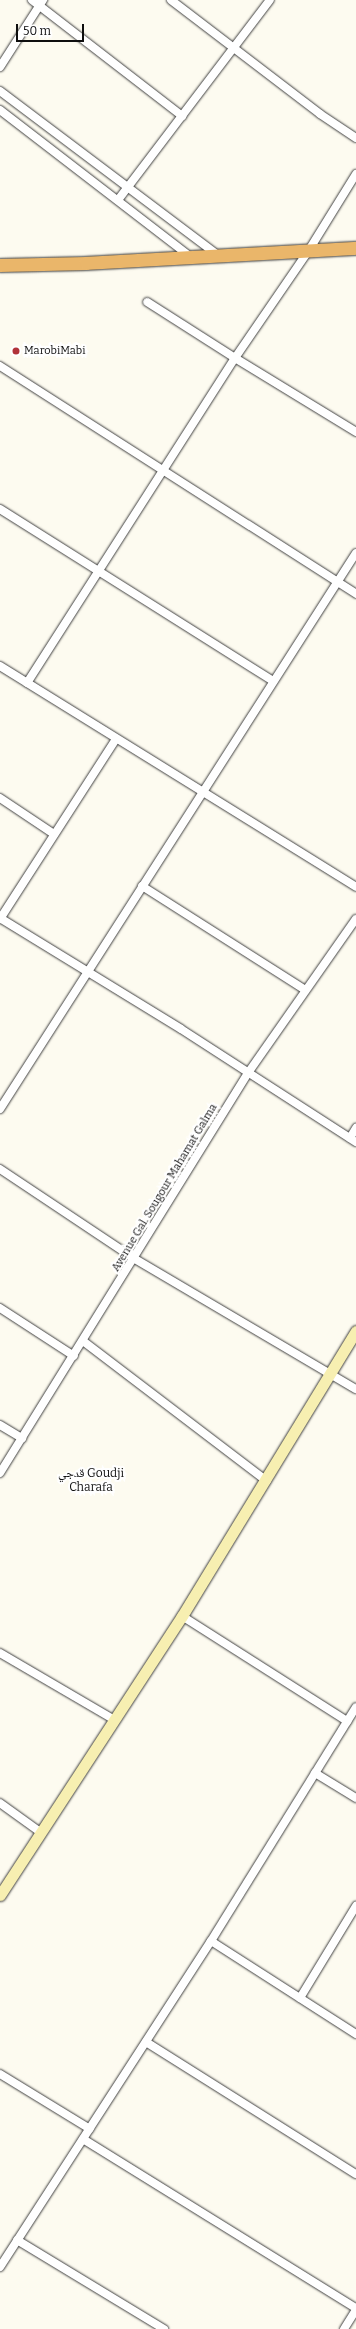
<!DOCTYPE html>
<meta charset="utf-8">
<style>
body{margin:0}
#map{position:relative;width:356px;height:2329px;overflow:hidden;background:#fdfbf0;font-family:Bitter,"Noto Naskh Arabic",serif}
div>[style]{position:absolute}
.roads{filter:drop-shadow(0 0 1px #414141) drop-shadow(0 0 1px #414141)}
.minor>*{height:8px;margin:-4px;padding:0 4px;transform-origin:4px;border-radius:4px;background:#fff}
.secondary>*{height:11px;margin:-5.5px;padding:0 5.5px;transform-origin:5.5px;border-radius:5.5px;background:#f7efb1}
.trunk>*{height:13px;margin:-6.5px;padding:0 6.5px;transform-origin:6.5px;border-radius:6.5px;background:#eab66a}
.dots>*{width:11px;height:11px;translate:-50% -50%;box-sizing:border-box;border:2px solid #fff;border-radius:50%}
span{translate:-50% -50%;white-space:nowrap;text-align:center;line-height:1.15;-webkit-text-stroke:4px #fff;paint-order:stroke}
.poi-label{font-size:11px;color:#0e0e0e}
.left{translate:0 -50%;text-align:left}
.street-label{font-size:11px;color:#0e0e0e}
.neighbourhood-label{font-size:12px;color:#0e0e0e}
.scale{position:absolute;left:16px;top:24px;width:68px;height:18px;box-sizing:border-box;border:2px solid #0e0e0e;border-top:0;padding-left:5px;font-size:12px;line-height:14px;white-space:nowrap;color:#0e0e0e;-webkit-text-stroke:3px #fff;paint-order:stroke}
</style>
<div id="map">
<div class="roads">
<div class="minor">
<div style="left:32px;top:0;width:190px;rotate:37.7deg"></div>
<div style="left:171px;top:0;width:188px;rotate:37.4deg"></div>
<div style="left:320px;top:114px;width:43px;rotate:33.7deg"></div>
<div style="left:0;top:67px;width:80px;rotate:-57.3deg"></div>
<div style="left:0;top:91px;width:273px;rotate:37deg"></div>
<div style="left:0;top:110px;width:241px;rotate:37.6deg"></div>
<div style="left:356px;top:174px;width:89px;rotate:121.7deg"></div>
<div style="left:309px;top:250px;width:131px;rotate:124.4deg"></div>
<div style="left:235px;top:358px;width:142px;rotate:31.4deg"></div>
<div style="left:118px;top:200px;width:251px;rotate:-52.8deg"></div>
<div style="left:0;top:366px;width:423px;rotate:32.6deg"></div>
<div style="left:0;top:509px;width:323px;rotate:32.2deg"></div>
<div style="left:0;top:666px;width:419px;rotate:31.8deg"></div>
<div style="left:27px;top:683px;width:386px;rotate:-57.4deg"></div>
<div style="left:235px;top:358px;width:104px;rotate:-147.5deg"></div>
<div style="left:0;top:798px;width:65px;rotate:33.7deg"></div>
<div style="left:142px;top:886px;width:193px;rotate:32.5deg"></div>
<div style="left:0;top:918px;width:212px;rotate:31.5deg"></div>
<div style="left:181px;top:1029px;width:208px;rotate:32.9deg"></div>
<div style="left:0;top:919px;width:214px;rotate:-57.2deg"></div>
<div style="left:0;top:1109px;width:660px;rotate:-57.37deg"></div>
<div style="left:350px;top:1138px;width:12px;rotate:-59deg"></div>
<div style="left:0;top:1169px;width:162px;rotate:33.7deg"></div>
<div style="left:135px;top:1259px;width:256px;rotate:30.5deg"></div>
<div style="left:0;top:1308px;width:88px;rotate:33deg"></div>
<div style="left:83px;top:1341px;width:231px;rotate:37.3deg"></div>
<div style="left:0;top:1425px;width:26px;rotate:31deg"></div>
<div style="left:0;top:1473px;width:471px;rotate:-58.2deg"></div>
<div style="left:248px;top:1073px;width:188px;rotate:-55deg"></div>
<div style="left:182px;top:1616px;width:196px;rotate:32.5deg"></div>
<div style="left:0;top:1653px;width:131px;rotate:30.3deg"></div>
<div style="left:315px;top:1773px;width:48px;rotate:31.4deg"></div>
<div style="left:0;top:1803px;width:49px;rotate:35.9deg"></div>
<div style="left:211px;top:1941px;width:172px;rotate:32.7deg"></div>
<div style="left:300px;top:1998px;width:108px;rotate:-58.7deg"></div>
<div style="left:146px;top:2042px;width:248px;rotate:32.2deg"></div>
<div style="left:0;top:2074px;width:105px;rotate:31.4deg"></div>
<div style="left:83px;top:2139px;width:321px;rotate:31.8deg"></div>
<div style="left:17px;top:2240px;width:172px;rotate:31.2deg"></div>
<div style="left:0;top:2267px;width:388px;rotate:-57.1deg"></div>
<div style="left:211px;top:1941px;width:275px;rotate:-58.2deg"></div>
<div style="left:344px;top:2329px;width:22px;rotate:-58deg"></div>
</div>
<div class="secondary">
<div style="left:0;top:1895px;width:333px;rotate:-56.9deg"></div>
<div style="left:182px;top:1616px;width:334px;rotate:-58.6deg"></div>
</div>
<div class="trunk">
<div style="left:0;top:265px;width:86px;rotate:-1.3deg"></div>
<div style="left:86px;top:263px;width:270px;rotate:-3.2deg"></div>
</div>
</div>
<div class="dots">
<div style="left:16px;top:351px;background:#b13239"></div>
</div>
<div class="poi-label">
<span class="left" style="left:24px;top:351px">MarobiMabi</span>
</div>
<div class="street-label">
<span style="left:165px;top:1188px;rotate:-59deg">Avenue Gal. Sougour Mahamat Galma</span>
</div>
<div class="neighbourhood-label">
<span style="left:91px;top:1481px">قدجي Goudji<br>Charafa</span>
</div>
<div class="scale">50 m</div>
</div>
